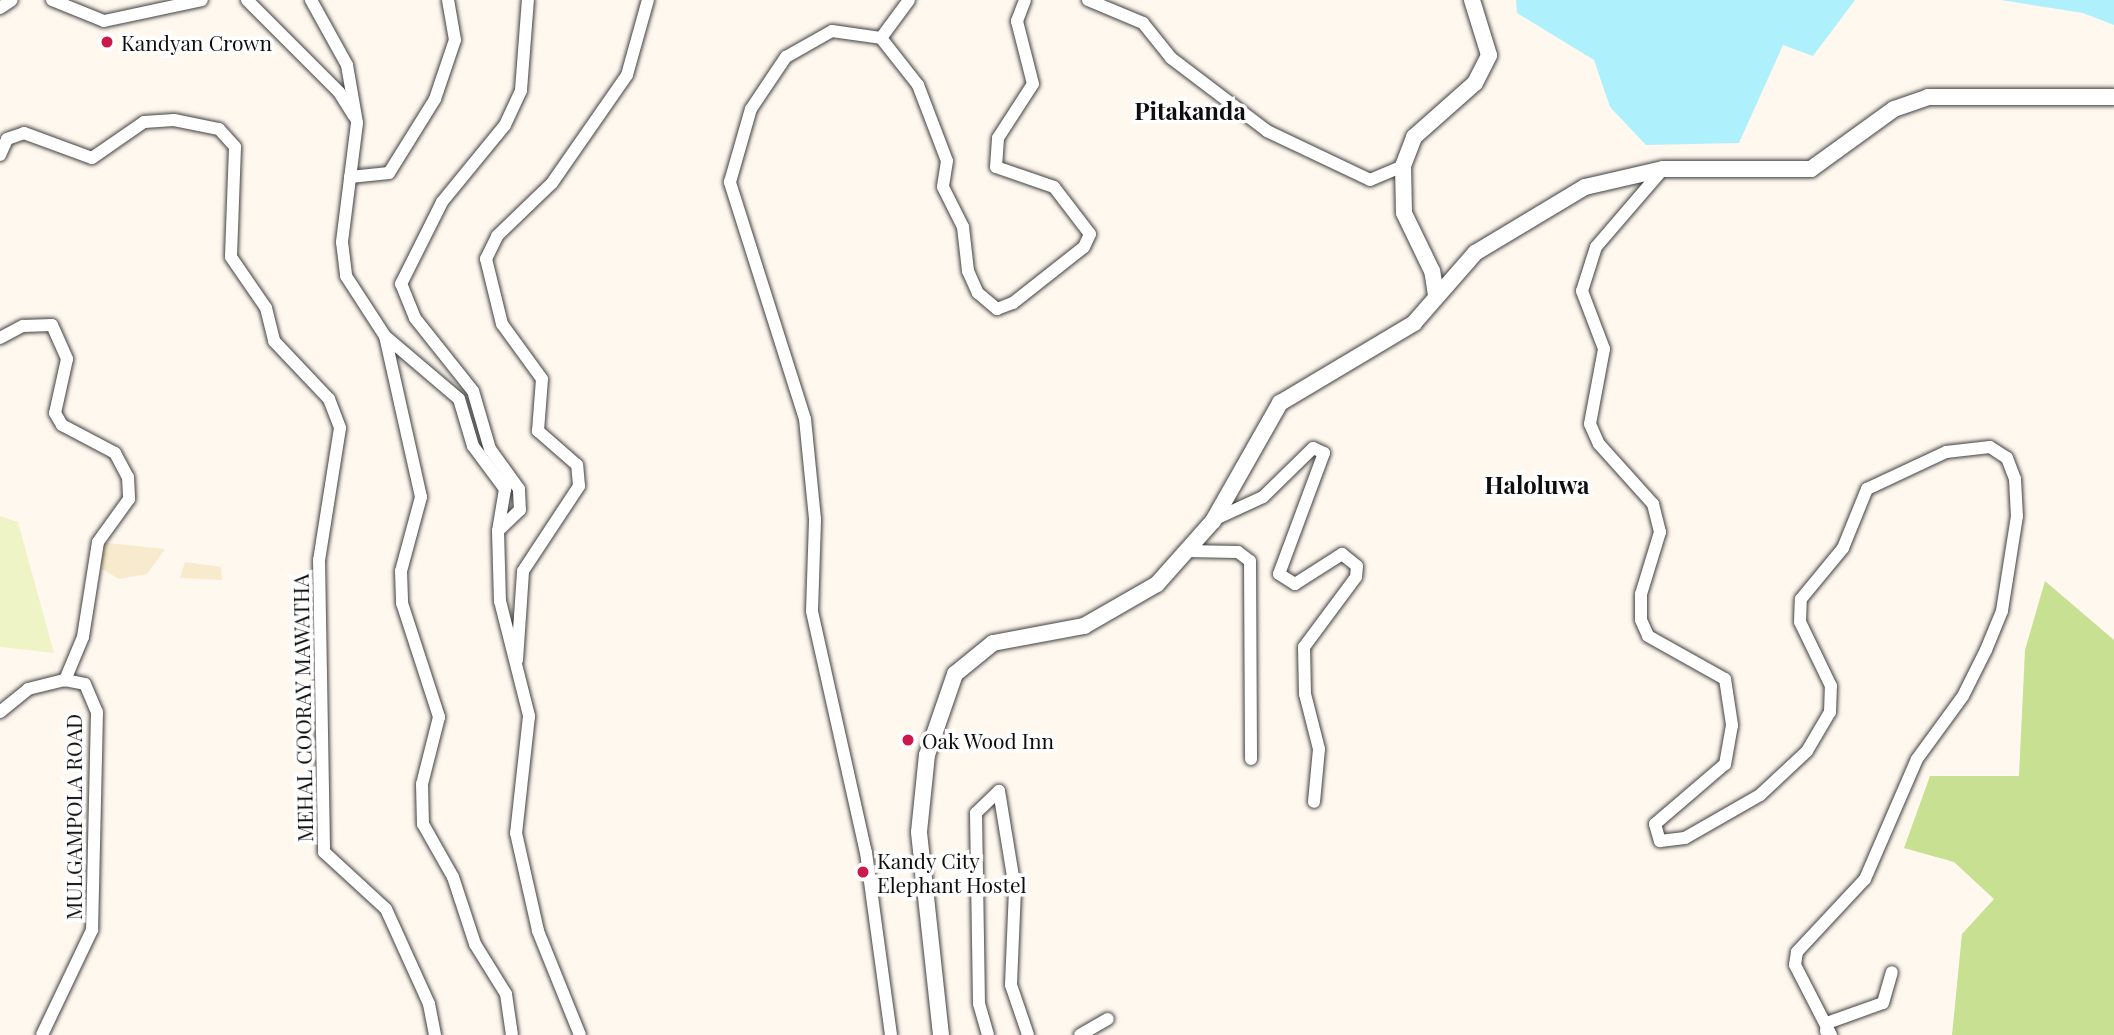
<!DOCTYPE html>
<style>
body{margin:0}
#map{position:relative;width:2114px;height:1035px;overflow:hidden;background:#fff8ef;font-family:"Playfair Display",serif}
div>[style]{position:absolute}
.farmland>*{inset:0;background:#f8eacc}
.forest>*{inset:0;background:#c7e092}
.pitch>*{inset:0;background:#eff4c7}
.water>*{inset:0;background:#aef1fc}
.roads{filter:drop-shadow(0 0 2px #414141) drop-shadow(0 0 2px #414141)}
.minor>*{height:12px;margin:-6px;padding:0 6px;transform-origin:6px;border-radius:6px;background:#fff}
.tertiary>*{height:16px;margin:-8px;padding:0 8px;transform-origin:8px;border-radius:8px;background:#fff}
.dots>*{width:19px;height:19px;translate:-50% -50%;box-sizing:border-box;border:4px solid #fff;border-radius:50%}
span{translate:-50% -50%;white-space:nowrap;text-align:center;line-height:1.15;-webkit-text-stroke:7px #fff;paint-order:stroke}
.poi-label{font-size:21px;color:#0e0e0e}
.left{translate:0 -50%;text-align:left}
.street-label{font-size:21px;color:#0e0e0e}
.quarter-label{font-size:24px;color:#0e0e0e;font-weight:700}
</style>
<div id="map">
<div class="farmland">
<div style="clip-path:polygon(98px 542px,165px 549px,147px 574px,119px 579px,102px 569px)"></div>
<div style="clip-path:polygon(185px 562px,221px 567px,222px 580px,180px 578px)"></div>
</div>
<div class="forest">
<div style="clip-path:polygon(2045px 581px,2114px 640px,2114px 1035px,1952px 1035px,1962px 934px,1994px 899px,1954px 862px,1904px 848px,1930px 776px,2019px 776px,2025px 650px)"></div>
</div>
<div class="pitch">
<div style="clip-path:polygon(0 516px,18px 522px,54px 653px,0 647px)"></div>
</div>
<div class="water">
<div style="clip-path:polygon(1516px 0,1855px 0,1813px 56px,1783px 45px,1739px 143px,1646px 145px,1610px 107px,1594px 60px,1517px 13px)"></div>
<div style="clip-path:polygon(2001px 0,2114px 0,2114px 25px,2083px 13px)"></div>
</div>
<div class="roads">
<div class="minor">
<div style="left:52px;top:0;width:56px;rotate:22deg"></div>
<div style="left:104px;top:21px;width:100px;rotate:-12.1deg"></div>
<div style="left:247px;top:0;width:130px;rotate:45deg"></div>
<div style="left:339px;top:92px;width:28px;rotate:58deg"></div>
<div style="left:311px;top:0;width:74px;rotate:61deg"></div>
<div style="left:347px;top:65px;width:59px;rotate:80.2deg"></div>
<div style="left:357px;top:123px;width:120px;rotate:97.2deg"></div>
<div style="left:342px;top:242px;width:34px;rotate:83deg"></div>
<div style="left:346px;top:276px;width:72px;rotate:57deg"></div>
<div style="left:385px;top:336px;width:97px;rotate:40.4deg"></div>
<div style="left:459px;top:399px;width:49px;rotate:73.4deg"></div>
<div style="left:473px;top:446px;width:54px;rotate:53.3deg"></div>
<div style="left:505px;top:489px;width:43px;rotate:99.5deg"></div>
<div style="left:498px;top:531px;width:70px;rotate:88.4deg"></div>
<div style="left:500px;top:601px;width:119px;rotate:75.8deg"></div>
<div style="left:529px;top:716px;width:118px;rotate:96.3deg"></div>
<div style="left:516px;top:833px;width:100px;rotate:77.3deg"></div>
<div style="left:538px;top:931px;width:112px;rotate:68deg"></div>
<div style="left:1088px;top:0;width:60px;rotate:22.7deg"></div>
<div style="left:1143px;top:23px;width:45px;rotate:51.3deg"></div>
<div style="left:1171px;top:58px;width:121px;rotate:37.2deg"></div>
<div style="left:1267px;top:131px;width:114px;rotate:25.4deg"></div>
<div style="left:1370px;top:180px;width:36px;rotate:-23deg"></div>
<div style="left:0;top:8px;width:14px;rotate:-34deg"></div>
<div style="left:881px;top:38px;width:47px;rotate:-53.6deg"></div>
<div style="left:0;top:155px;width:17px;rotate:-66deg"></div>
<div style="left:7px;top:139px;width:18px;rotate:-19deg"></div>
<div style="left:24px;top:133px;width:72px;rotate:20.2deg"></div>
<div style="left:92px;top:158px;width:63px;rotate:-34.7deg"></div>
<div style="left:144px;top:122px;width:30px;rotate:-4deg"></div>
<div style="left:174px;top:120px;width:46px;rotate:11.3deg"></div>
<div style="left:219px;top:129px;width:24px;rotate:48deg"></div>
<div style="left:235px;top:147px;width:110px;rotate:92.1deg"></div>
<div style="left:231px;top:257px;width:62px;rotate:55.5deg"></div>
<div style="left:266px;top:308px;width:34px;rotate:76deg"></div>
<div style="left:274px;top:341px;width:80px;rotate:46.5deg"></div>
<div style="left:329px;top:399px;width:31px;rotate:69deg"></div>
<div style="left:340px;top:428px;width:134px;rotate:99deg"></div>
<div style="left:319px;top:560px;width:292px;rotate:89deg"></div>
<div style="left:324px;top:852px;width:84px;rotate:42.6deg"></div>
<div style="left:386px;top:909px;width:104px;rotate:65.6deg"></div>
<div style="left:429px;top:1004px;width:32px;rotate:79deg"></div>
<div style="left:1663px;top:169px;width:103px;rotate:130.7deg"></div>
<div style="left:1596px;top:247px;width:46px;rotate:107.7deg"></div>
<div style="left:1582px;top:291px;width:62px;rotate:69.2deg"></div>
<div style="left:1604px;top:349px;width:76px;rotate:100.6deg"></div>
<div style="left:1590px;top:424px;width:22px;rotate:66deg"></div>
<div style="left:1599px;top:444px;width:81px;rotate:48deg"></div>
<div style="left:1653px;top:504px;width:29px;rotate:76deg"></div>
<div style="left:1660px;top:532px;width:65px;rotate:107deg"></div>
<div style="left:1641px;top:594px;width:26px;rotate:90deg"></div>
<div style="left:1641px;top:620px;width:17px;rotate:66deg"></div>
<div style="left:1648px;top:636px;width:88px;rotate:29.2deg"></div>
<div style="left:1725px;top:679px;width:47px;rotate:81.3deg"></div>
<div style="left:1732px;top:725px;width:40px;rotate:100deg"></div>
<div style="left:1725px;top:764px;width:92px;rotate:139.4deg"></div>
<div style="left:1655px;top:824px;width:18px;rotate:74deg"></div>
<div style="left:1660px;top:841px;width:25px;rotate:-7deg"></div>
<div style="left:1685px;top:838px;width:86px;rotate:-29.8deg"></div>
<div style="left:1760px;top:795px;width:64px;rotate:-43.1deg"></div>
<div style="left:1807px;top:751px;width:45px;rotate:-59.5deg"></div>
<div style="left:1830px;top:712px;width:26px;rotate:-88deg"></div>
<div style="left:1831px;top:686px;width:71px;rotate:-115.8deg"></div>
<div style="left:1800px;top:622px;width:23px;rotate:-88deg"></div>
<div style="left:1801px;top:599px;width:66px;rotate:-50.5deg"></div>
<div style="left:1843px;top:548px;width:64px;rotate:-67.9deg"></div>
<div style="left:1867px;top:489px;width:87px;rotate:-25.1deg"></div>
<div style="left:1946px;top:452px;width:44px;rotate:-6.5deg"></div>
<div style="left:1990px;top:447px;width:20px;rotate:33deg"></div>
<div style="left:2007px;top:458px;width:22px;rotate:69deg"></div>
<div style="left:2015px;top:479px;width:37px;rotate:87deg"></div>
<div style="left:2017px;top:516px;width:96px;rotate:99deg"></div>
<div style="left:2002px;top:611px;width:42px;rotate:112.3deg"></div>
<div style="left:1986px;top:650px;width:51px;rotate:116.6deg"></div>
<div style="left:1963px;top:696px;width:78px;rotate:126.1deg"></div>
<div style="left:1917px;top:759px;width:131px;rotate:113.4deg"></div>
<div style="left:1865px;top:879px;width:100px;rotate:133deg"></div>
<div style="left:1797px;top:952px;width:13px;rotate:99deg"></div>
<div style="left:1795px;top:965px;width:79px;rotate:62.8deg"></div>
<div style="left:350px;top:177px;width:39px;rotate:-6deg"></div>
<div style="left:389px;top:173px;width:87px;rotate:-58.1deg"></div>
<div style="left:435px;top:99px;width:62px;rotate:-71.3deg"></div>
<div style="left:455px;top:40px;width:41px;rotate:-99.9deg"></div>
<div style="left:385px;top:336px;width:165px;rotate:77.4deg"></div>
<div style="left:421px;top:497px;width:77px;rotate:105.1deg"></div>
<div style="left:401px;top:571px;width:32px;rotate:88deg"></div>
<div style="left:402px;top:603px;width:120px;rotate:72deg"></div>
<div style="left:439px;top:717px;width:69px;rotate:104.2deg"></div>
<div style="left:422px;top:784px;width:40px;rotate:88.6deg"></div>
<div style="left:423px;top:824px;width:61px;rotate:60.5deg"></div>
<div style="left:453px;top:877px;width:71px;rotate:71.8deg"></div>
<div style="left:475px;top:944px;width:59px;rotate:58.2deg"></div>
<div style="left:506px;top:994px;width:41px;rotate:81.7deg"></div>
<div style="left:0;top:338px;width:26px;rotate:-28deg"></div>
<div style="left:23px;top:326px;width:29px;rotate:-2deg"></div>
<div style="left:52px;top:325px;width:37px;rotate:66deg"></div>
<div style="left:67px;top:359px;width:55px;rotate:102.5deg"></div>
<div style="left:55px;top:413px;width:14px;rotate:60deg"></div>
<div style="left:62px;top:425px;width:60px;rotate:27.8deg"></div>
<div style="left:115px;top:453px;width:27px;rotate:62deg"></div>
<div style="left:128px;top:477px;width:22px;rotate:87deg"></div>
<div style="left:129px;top:499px;width:53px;rotate:125.8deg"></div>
<div style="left:98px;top:542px;width:96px;rotate:99deg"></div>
<div style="left:83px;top:637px;width:47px;rotate:112.7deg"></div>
<div style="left:1213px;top:520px;width:55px;rotate:-24.7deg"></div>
<div style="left:1263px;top:497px;width:70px;rotate:-44.4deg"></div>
<div style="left:1313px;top:448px;width:12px;rotate:24deg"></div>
<div style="left:1324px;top:453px;width:129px;rotate:110.4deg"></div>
<div style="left:1279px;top:574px;width:19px;rotate:32deg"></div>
<div style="left:1295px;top:584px;width:56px;rotate:-32.6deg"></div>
<div style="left:1342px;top:554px;width:19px;rotate:39deg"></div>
<div style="left:1357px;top:566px;width:11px;rotate:95deg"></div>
<div style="left:1356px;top:577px;width:87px;rotate:126.6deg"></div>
<div style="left:1304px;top:647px;width:47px;rotate:88.8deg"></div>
<div style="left:1305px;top:694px;width:57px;rotate:75.7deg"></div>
<div style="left:1319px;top:749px;width:53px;rotate:95.4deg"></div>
<div style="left:498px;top:531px;width:30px;rotate:-44deg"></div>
<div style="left:520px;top:510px;width:21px;rotate:-93deg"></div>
<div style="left:519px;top:489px;width:49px;rotate:-125.9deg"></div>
<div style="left:490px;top:449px;width:60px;rotate:-106.3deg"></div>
<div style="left:473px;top:391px;width:93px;rotate:-128.5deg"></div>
<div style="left:415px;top:318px;width:37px;rotate:-112deg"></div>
<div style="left:401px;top:284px;width:92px;rotate:-63.4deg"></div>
<div style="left:442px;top:202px;width:99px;rotate:-50.7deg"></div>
<div style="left:505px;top:125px;width:38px;rotate:-65deg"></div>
<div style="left:521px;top:90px;width:90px;rotate:-85.6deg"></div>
<div style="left:1186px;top:551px;width:52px;rotate:1.1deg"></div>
<div style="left:1238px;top:552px;width:15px;rotate:37deg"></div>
<div style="left:1250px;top:561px;width:198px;rotate:89.7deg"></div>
<div style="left:517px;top:660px;width:89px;rotate:-86.1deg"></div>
<div style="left:523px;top:571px;width:102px;rotate:-56.6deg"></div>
<div style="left:579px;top:486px;width:21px;rotate:-95deg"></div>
<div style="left:577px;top:465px;width:52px;rotate:-138.9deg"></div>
<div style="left:538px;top:431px;width:52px;rotate:-85.6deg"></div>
<div style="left:542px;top:379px;width:68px;rotate:-126deg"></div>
<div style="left:502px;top:324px;width:67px;rotate:-103.8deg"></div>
<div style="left:486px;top:259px;width:25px;rotate:-64deg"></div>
<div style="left:497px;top:236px;width:76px;rotate:-43.9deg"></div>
<div style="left:552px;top:183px;width:131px;rotate:-55.2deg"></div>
<div style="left:627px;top:75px;width:78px;rotate:-74.4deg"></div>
<div style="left:0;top:712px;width:36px;rotate:-39deg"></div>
<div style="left:28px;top:689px;width:38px;rotate:-14deg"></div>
<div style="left:65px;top:680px;width:20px;rotate:11deg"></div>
<div style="left:85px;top:684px;width:30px;rotate:67deg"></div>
<div style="left:97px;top:712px;width:218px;rotate:91.3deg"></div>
<div style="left:92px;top:930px;width:116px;rotate:115.5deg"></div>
<div style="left:1826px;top:1031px;width:8px;rotate:-83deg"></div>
<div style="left:1827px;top:1023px;width:59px;rotate:-19.7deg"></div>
<div style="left:1883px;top:1003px;width:32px;rotate:-74deg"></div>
<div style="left:891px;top:1035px;width:184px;rotate:-97.8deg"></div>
<div style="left:866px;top:853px;width:248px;rotate:-102.6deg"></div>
<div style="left:812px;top:611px;width:92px;rotate:-88.1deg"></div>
<div style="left:815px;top:519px;width:100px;rotate:-95.7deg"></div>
<div style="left:805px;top:419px;width:249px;rotate:-107.6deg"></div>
<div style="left:730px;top:182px;width:76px;rotate:-74deg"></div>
<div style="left:751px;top:109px;width:63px;rotate:-56.1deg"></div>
<div style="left:786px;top:57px;width:53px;rotate:-29.5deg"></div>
<div style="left:832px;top:31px;width:49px;rotate:8.1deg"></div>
<div style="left:881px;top:38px;width:60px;rotate:51.8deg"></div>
<div style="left:918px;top:85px;width:81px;rotate:69.1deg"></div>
<div style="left:947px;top:161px;width:26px;rotate:99deg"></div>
<div style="left:943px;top:187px;width:45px;rotate:63.4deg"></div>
<div style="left:963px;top:227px;width:44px;rotate:83.5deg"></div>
<div style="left:968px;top:271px;width:24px;rotate:66deg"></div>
<div style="left:978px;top:293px;width:25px;rotate:40deg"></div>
<div style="left:997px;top:309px;width:17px;rotate:-21deg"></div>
<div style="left:1013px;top:303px;width:90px;rotate:-38.3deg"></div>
<div style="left:1084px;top:247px;width:14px;rotate:-65deg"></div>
<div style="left:1090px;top:234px;width:59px;rotate:-127.5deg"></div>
<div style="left:1054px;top:187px;width:61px;rotate:-161deg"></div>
<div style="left:996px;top:167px;width:29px;rotate:-86deg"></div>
<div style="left:998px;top:138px;width:64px;rotate:-57.1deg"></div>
<div style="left:1033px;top:84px;width:65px;rotate:-104.3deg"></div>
<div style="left:1017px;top:21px;width:22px;rotate:-69deg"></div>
<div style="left:988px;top:1035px;width:32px;rotate:-106deg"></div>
<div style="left:979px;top:1004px;width:191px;rotate:-90.9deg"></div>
<div style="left:976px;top:813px;width:32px;rotate:-44deg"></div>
<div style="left:999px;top:791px;width:99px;rotate:80.7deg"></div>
<div style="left:1015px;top:889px;width:96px;rotate:92.4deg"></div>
<div style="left:1011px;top:985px;width:53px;rotate:71.2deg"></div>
<div style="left:1080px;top:1035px;width:32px;rotate:-30deg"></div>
</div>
<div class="tertiary">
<div style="left:1436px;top:295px;width:24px;rotate:-99deg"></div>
<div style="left:1432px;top:271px;width:64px;rotate:-115.8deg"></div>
<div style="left:1404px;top:213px;width:47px;rotate:-91.2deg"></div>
<div style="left:1403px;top:166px;width:31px;rotate:-69deg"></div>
<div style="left:1414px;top:137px;width:81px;rotate:-41.5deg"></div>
<div style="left:1475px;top:83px;width:31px;rotate:-63deg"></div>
<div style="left:1489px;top:55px;width:58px;rotate:-107.2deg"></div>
<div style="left:941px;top:1035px;width:204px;rotate:-96.2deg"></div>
<div style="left:919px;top:832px;width:77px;rotate:-84.1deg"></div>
<div style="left:927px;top:755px;width:86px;rotate:-70.9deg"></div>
<div style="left:955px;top:674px;width:49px;rotate:-39.2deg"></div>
<div style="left:993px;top:643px;width:93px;rotate:-10.6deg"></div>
<div style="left:1084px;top:626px;width:84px;rotate:-29.9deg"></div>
<div style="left:1157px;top:584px;width:84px;rotate:-48.4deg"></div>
<div style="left:1213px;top:521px;width:136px;rotate:-60.4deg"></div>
<div style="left:1280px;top:403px;width:156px;rotate:-30.8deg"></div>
<div style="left:1414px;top:323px;width:93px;rotate:-48.9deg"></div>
<div style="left:1475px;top:253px;width:128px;rotate:-31deg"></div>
<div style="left:1585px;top:187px;width:80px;rotate:-13deg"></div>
<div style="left:1663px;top:169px;width:148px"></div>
<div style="left:1811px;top:169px;width:102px;rotate:-35.9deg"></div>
<div style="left:1894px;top:109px;width:36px;rotate:-19deg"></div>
<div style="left:1928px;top:97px;width:186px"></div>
</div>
</div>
<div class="dots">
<div style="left:107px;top:42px;background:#cc184a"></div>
<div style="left:908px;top:740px;background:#cc184a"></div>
<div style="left:863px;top:872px;background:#cc184a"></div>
</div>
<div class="poi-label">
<span class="left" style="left:121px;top:42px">Kandyan Crown</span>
<span class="left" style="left:922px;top:740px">Oak Wood Inn</span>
<span class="left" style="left:877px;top:872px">Kandy City<br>Elephant Hostel</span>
</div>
<div class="street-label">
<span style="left:302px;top:708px;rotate:-91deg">MEHAL COORAY MAWATHA</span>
<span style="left:73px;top:817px;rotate:-90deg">MULGAMPOLA ROAD</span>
</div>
<div class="quarter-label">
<span style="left:1190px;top:111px">Pitakanda</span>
<span style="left:1537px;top:485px">Haloluwa</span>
</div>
</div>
